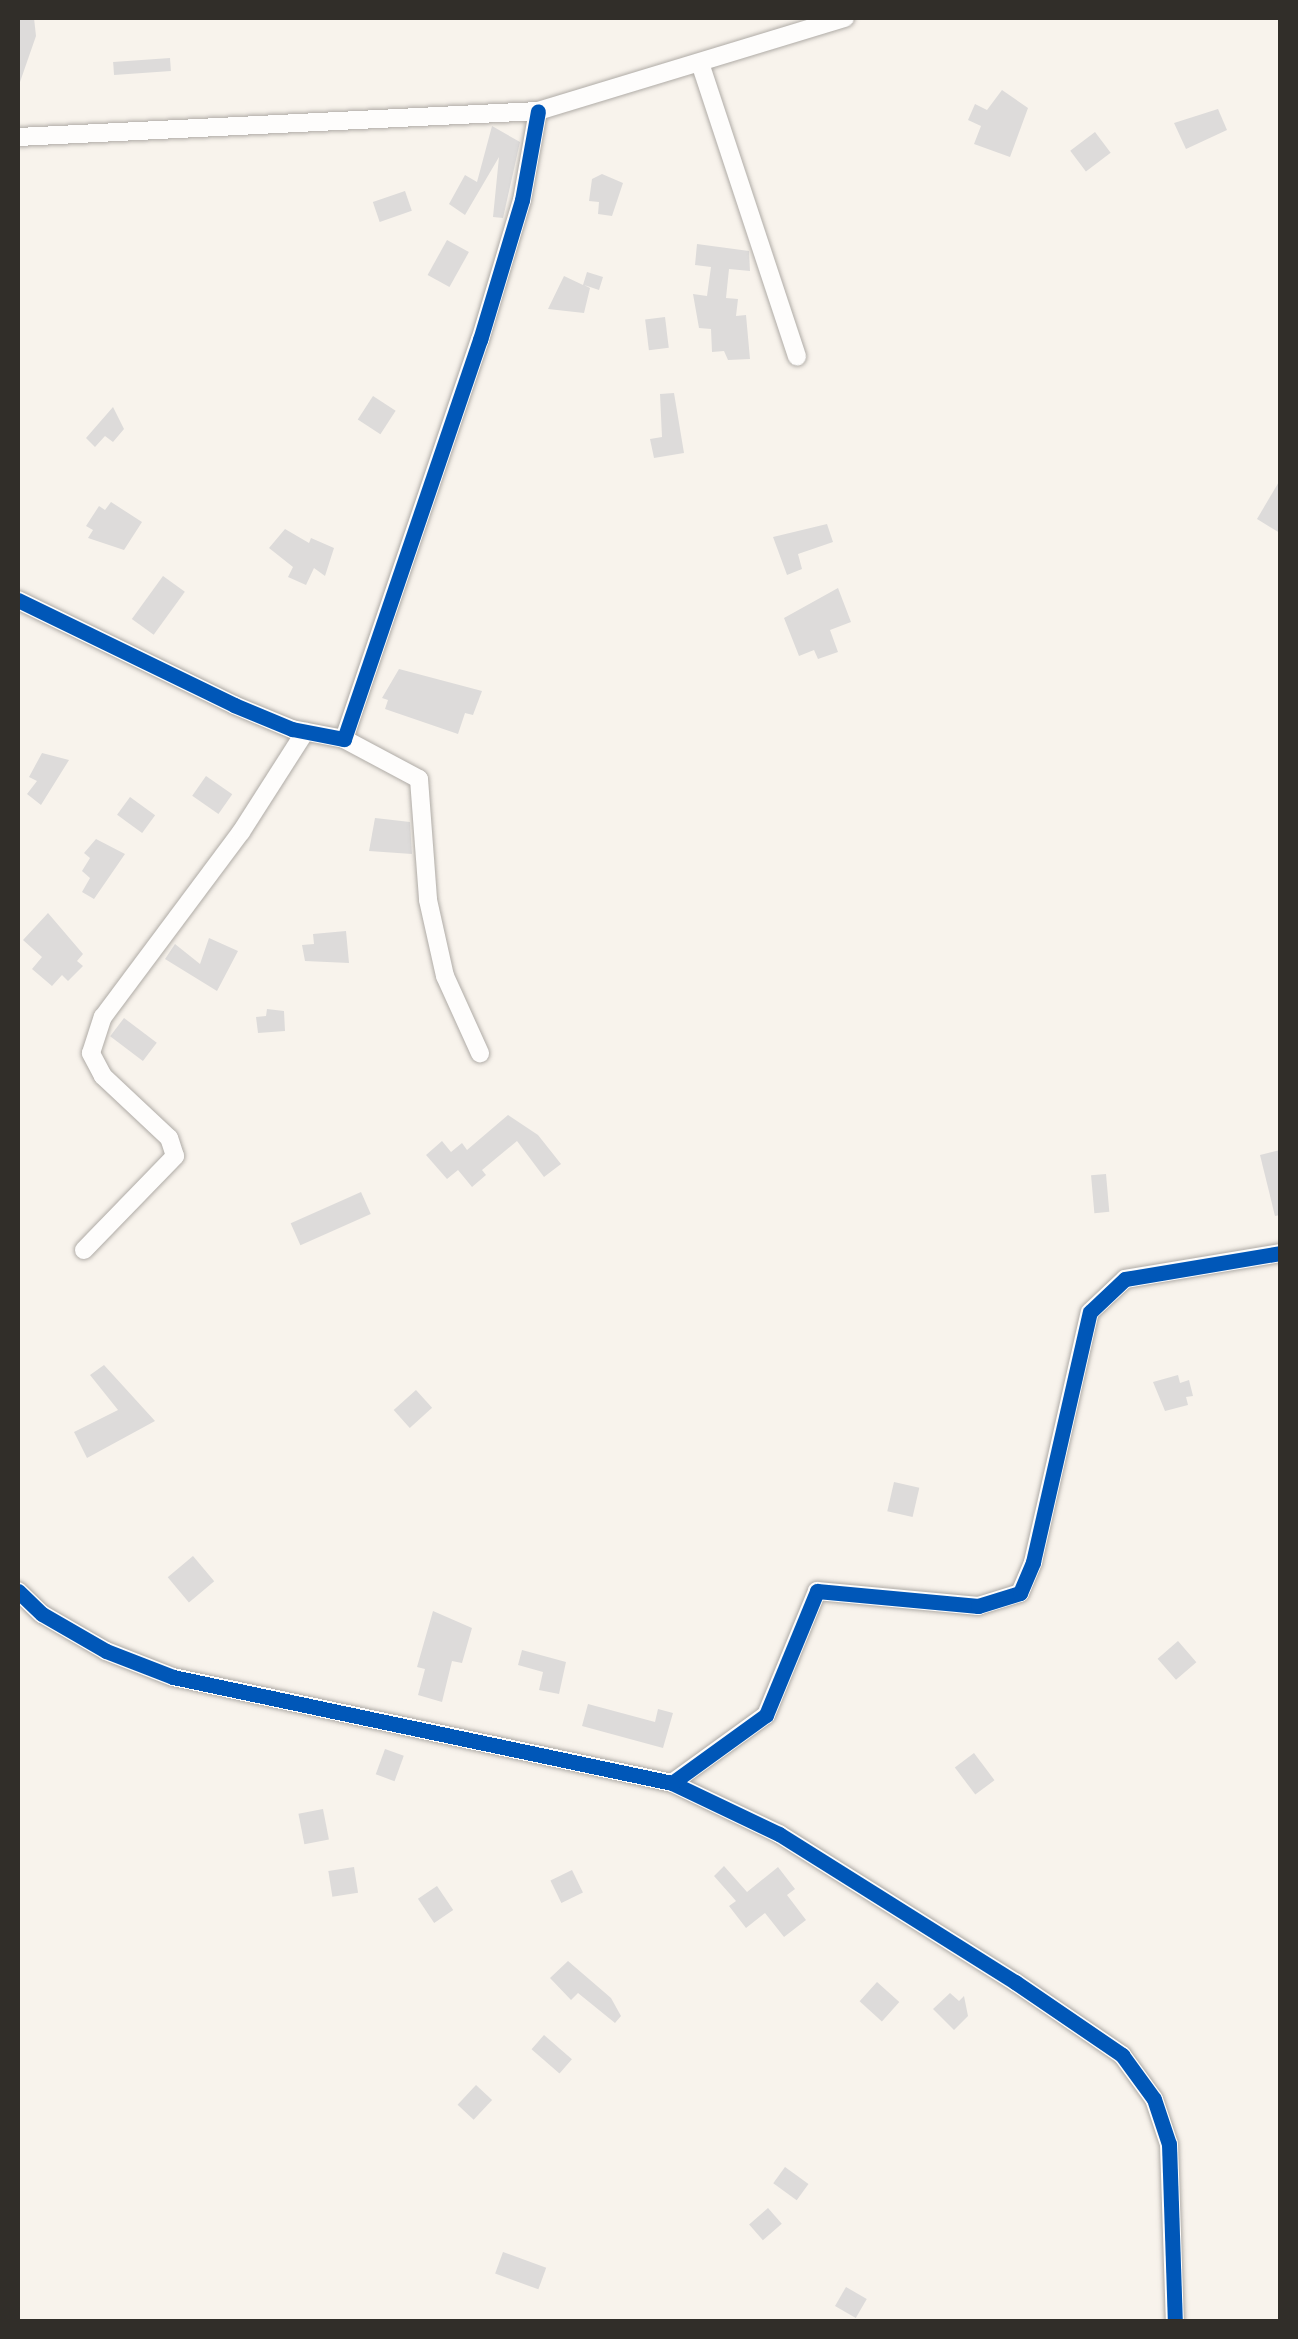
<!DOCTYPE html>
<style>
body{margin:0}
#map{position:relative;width:1298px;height:2339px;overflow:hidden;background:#f8f3ec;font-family:Poppins,sans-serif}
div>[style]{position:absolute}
.building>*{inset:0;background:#dddbda;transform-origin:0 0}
.roads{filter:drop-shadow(0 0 2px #afaba6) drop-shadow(0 0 2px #afaba6)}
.street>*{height:18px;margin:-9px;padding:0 9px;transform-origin:9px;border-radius:9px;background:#fefdfc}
.cycleway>*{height:15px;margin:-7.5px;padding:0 7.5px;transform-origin:7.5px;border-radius:7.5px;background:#0057b8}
span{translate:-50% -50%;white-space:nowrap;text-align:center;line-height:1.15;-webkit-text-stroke:8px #fff;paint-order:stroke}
.frame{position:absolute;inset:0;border:20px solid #312e29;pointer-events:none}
</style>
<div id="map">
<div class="building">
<div style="clip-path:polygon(18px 18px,34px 18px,36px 36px,20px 82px)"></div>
<div style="left:170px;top:58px;width:13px;height:57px;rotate:86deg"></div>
<div style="clip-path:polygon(1002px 90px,1028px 108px,1010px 157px,974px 144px,981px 126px,968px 120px,975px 104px,987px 110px)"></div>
<div style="clip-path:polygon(1218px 109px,1227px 130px,1186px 149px,1174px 123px)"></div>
<div style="clip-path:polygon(492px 126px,520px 142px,503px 218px,493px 217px,499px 157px,465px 215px,449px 204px,465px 175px,477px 182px)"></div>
<div style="left:1095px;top:132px;width:26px;height:31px;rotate:53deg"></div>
<div style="clip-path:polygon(602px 174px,623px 183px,612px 216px,598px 214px,599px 202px,589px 201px,592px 179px)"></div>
<div style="left:405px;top:191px;width:21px;height:34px;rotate:71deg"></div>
<div style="left:447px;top:240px;width:25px;height:40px;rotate:29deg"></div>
<div style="clip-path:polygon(697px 244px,749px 251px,750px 271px,729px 269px,726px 298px,738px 299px,736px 316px,746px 315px,750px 359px,728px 360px,724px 351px,712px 352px,711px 329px,699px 328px,693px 294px,707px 296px,711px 267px,695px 265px)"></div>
<div style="clip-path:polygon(587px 272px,603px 277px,599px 290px,584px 285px,590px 288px,584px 313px,548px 309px,564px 276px,583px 285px)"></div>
<div style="left:665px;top:317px;width:31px;height:20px;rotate:83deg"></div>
<div style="clip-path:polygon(674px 393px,684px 453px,654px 458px,650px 439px,662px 437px,660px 394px)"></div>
<div style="left:373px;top:396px;width:27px;height:28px;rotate:33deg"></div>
<div style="clip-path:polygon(113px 407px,124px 429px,113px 442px,105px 436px,95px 447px,86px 438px)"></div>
<div style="clip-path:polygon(1280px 480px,1280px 533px,1257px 519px)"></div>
<div style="clip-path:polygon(111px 502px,142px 522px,124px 550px,88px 538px,93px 530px,86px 526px,99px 506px,105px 510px)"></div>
<div style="clip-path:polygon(827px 524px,833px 542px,798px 554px,802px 569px,787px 575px,773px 537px)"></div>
<div style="clip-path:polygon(285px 529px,309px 543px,311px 538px,334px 548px,325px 576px,314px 568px,306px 585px,288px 577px,293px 567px,269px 548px)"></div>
<div style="left:163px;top:576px;width:27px;height:53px;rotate:36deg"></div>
<div style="clip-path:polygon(838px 588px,851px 622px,830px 630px,838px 652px,818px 659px,814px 650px,799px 656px,784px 618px)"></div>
<div style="clip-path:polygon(399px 669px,482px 691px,473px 715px,465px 713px,458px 734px,385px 709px,388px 700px,382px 698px)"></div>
<div style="clip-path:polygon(42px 753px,69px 760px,41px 805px,27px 794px,37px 781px,29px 777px)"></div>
<div style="left:206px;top:776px;width:32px;height:24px;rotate:35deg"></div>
<div style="left:130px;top:797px;width:31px;height:22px;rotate:36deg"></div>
<div style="clip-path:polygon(375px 818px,410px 822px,412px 854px,369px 851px)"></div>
<div style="clip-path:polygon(96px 839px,125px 854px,94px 899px,82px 892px,90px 878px,82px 871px,90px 858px,84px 853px)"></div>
<div style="clip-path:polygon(48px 913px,83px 954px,77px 961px,83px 966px,68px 981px,62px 975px,52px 986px,32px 969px,42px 957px,23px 940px)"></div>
<div style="clip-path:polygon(346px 931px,349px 963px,305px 961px,302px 945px,314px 944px,313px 934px)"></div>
<div style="clip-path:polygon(209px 938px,238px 951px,217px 991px,165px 959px,175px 944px,200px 964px)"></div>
<div style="clip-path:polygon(267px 1009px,284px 1011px,285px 1031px,258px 1033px,256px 1017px,266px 1016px)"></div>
<div style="left:124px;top:1018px;width:41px;height:23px;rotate:37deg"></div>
<div style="clip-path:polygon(508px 1115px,538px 1135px,561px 1164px,544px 1177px,517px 1141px,482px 1170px,486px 1175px,472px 1187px,458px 1170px,447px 1179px,426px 1155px,442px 1141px,451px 1152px,462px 1143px,467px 1150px)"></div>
<div style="clip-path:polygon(1280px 1150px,1280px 1215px,1275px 1216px,1260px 1155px)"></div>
<div style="left:1106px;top:1174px;width:38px;height:15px;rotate:85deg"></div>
<div style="left:361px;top:1192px;width:24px;height:77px;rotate:66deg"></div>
<div style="clip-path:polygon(104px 1365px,155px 1421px,87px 1458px,74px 1432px,118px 1410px,90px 1375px)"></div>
<div style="clip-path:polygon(1178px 1375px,1180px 1383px,1189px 1380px,1193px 1396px,1186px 1397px,1188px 1405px,1165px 1411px,1153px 1382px)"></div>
<div style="left:416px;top:1390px;width:24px;height:30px;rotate:48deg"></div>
<div style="left:894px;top:1482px;width:26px;height:30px;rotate:13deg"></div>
<div style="left:193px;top:1556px;width:33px;height:33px;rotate:50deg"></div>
<div style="clip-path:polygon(433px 1611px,472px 1628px,462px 1663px,452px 1661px,442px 1702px,418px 1695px,425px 1669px,417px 1667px)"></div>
<div style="left:1178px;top:1641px;width:28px;height:27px;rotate:49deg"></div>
<div style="clip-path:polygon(522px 1650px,566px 1662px,559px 1694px,539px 1690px,543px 1672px,518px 1665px)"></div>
<div style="clip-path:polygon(588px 1704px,655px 1722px,658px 1709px,673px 1713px,663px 1748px,582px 1726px)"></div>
<div style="left:385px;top:1749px;width:20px;height:27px;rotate:20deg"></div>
<div style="left:974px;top:1753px;width:34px;height:24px;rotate:53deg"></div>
<div style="left:323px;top:1809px;width:31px;height:25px;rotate:79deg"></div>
<div style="clip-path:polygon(724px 1866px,747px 1892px,778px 1867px,795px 1889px,787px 1895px,806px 1920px,784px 1937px,765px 1913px,746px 1928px,729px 1906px,736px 1901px,714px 1876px)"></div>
<div style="left:354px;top:1867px;width:26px;height:26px;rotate:81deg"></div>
<div style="left:572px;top:1870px;width:25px;height:24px;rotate:64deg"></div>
<div style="left:437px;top:1886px;width:29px;height:23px;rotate:56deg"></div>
<div style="clip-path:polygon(568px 1961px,611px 1998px,621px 2016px,615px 2023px,578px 1993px,571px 2000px,550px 1978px)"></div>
<div style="left:877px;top:1982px;width:30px;height:26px;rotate:42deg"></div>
<div style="clip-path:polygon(950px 1993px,959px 2001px,964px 1996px,968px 2016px,954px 2030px,933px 2009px)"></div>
<div style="left:544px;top:2035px;width:37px;height:19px;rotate:41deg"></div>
<div style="left:476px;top:2085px;width:22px;height:27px;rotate:43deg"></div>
<div style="left:785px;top:2167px;width:29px;height:20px;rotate:36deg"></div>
<div style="left:768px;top:2208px;width:21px;height:25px;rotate:49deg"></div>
<div style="left:503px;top:2252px;width:46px;height:23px;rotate:20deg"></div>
<div style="left:846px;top:2287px;width:24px;height:22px;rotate:30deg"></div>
</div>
<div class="roads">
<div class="street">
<div style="left:701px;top:66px;width:306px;rotate:71.7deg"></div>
<div style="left:18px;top:137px;width:521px;rotate:-2.86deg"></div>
<div style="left:538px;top:111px;width:321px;rotate:-16.9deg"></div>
<div style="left:18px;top:600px;width:240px;rotate:25.9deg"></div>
<div style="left:234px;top:705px;width:63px;rotate:22.5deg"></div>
<div style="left:292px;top:729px;width:53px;rotate:10.9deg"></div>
<div style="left:344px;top:739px;width:422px;rotate:-71.2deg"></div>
<div style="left:480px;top:340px;width:146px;rotate:-73.3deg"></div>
<div style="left:522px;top:200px;width:90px;rotate:-79.8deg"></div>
<div style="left:344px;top:739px;width:85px;rotate:28.1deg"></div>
<div style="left:419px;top:779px;width:121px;rotate:85.7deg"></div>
<div style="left:428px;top:900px;width:78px;rotate:77.4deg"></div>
<div style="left:445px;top:976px;width:85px;rotate:65.6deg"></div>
<div style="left:84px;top:1250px;width:131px;rotate:-45.9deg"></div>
<div style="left:175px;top:1156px;width:19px;rotate:-108deg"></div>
<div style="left:169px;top:1138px;width:91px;rotate:-136.8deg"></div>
<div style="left:103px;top:1076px;width:26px;rotate:-118deg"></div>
<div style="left:91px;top:1053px;width:38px;rotate:-72deg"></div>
<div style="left:103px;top:1017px;width:231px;rotate:-53.3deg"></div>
<div style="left:241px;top:832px;width:119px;rotate:-57.4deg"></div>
<div style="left:18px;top:1591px;width:33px;rotate:44deg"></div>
<div style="left:42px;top:1614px;width:74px;rotate:30deg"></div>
<div style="left:106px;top:1651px;width:72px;rotate:21.2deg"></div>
<div style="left:173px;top:1677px;width:510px;rotate:11.99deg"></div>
<div style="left:672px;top:1783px;width:119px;rotate:25.5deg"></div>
<div style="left:779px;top:1834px;width:279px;rotate:32.1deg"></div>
<div style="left:1015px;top:1982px;width:130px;rotate:34.3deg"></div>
<div style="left:1122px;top:2055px;width:54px;rotate:54deg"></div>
<div style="left:1154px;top:2099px;width:47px;rotate:71.6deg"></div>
<div style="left:1169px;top:2144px;width:178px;rotate:88.1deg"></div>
<div style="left:672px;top:1783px;width:116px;rotate:-35.9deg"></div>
<div style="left:766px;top:1715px;width:134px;rotate:-67.6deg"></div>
<div style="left:817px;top:1591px;width:162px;rotate:5.3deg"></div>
<div style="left:978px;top:1606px;width:44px;rotate:-17.2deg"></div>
<div style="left:1020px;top:1593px;width:34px;rotate:-67deg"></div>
<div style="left:1033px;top:1562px;width:256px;rotate:-77.2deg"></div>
<div style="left:1090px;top:1312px;width:48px;rotate:-43.3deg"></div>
<div style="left:1125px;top:1279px;width:157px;rotate:-9.5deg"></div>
</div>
</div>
<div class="cycleway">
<div style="left:18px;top:600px;width:240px;rotate:25.9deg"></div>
<div style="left:234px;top:705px;width:63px;rotate:22.5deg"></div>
<div style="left:292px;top:729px;width:53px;rotate:10.9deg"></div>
<div style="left:344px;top:739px;width:422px;rotate:-71.2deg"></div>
<div style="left:480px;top:340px;width:146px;rotate:-73.3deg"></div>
<div style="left:522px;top:200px;width:90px;rotate:-79.8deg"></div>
<div style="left:18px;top:1591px;width:33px;rotate:44deg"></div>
<div style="left:42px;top:1614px;width:74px;rotate:30deg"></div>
<div style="left:106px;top:1651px;width:72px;rotate:21.2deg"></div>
<div style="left:173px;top:1677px;width:510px;rotate:11.99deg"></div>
<div style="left:672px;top:1783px;width:119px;rotate:25.5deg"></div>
<div style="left:779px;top:1834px;width:279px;rotate:32.1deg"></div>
<div style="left:1015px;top:1982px;width:130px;rotate:34.3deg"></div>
<div style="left:1122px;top:2055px;width:54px;rotate:54deg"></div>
<div style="left:1154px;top:2099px;width:47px;rotate:71.6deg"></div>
<div style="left:1169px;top:2144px;width:178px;rotate:88.1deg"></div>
<div style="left:672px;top:1783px;width:116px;rotate:-35.9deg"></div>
<div style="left:766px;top:1715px;width:134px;rotate:-67.6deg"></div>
<div style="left:817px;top:1591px;width:162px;rotate:5.3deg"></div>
<div style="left:978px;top:1606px;width:44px;rotate:-17.2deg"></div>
<div style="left:1020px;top:1593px;width:34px;rotate:-67deg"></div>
<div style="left:1033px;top:1562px;width:256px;rotate:-77.2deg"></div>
<div style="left:1090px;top:1312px;width:48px;rotate:-43.3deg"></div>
<div style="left:1125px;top:1279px;width:157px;rotate:-9.5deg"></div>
</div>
<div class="frame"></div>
</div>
